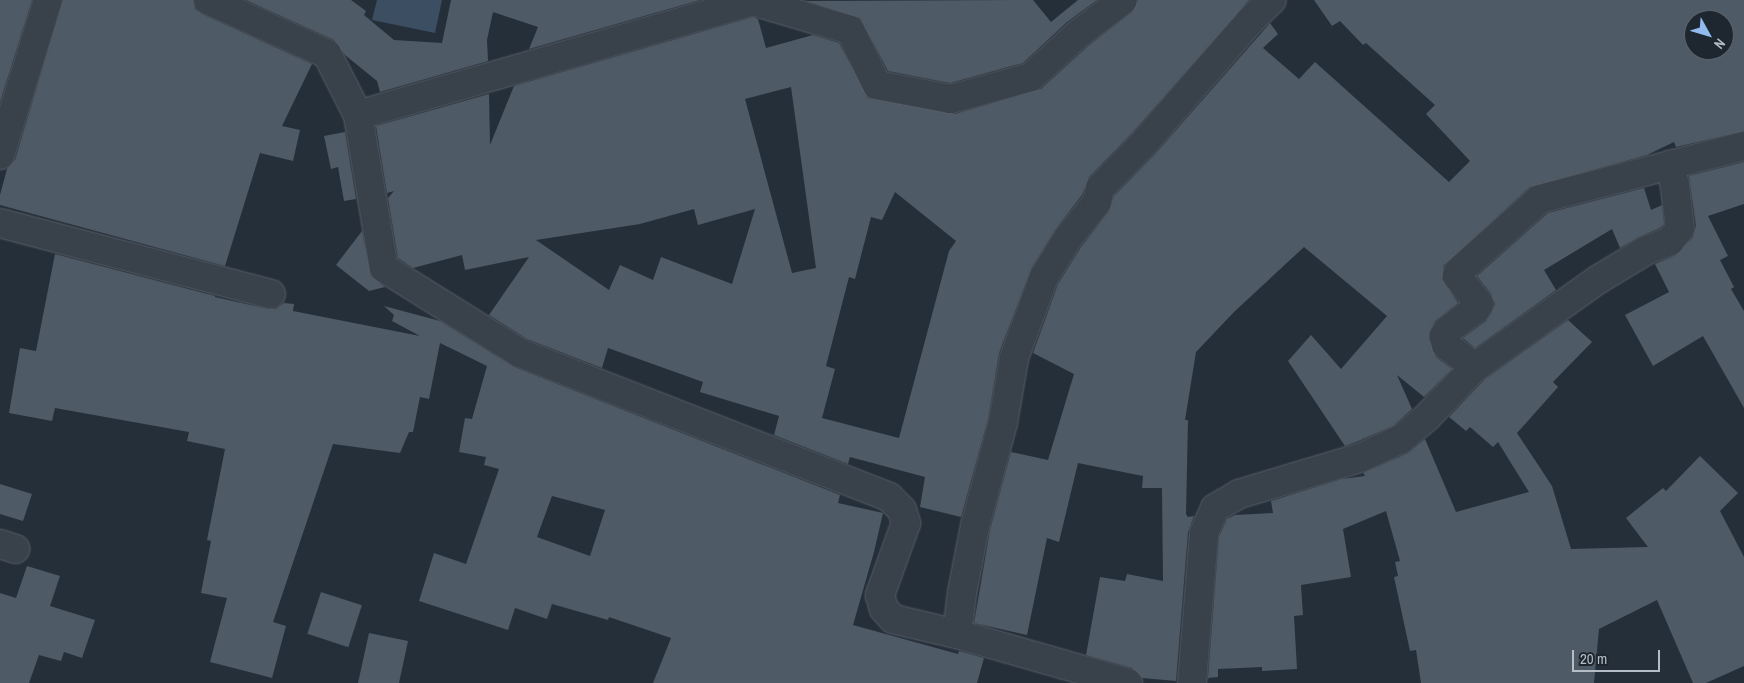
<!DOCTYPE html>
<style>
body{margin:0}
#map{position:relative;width:1744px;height:683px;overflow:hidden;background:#252f3a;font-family:"Archivo Narrow",sans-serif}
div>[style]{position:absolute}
.water>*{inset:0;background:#3c4e62}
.building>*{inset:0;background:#4e5a65;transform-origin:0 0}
.roads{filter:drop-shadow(0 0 1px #575f68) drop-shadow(0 0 1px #575f68)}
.street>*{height:28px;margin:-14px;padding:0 14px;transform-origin:14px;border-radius:14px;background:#39414b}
span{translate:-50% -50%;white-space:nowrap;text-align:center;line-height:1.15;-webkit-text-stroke:4.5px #1e262f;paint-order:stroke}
.north{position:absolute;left:1684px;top:10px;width:50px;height:50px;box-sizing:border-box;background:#1e262f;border:1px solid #5a626b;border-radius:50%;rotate:129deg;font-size:14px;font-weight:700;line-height:20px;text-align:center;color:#b4bcc6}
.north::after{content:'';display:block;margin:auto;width:18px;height:22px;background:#91baee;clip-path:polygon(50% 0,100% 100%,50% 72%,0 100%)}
.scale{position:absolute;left:1572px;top:650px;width:88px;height:22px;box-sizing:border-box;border:2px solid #b4bcc6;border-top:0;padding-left:6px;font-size:15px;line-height:18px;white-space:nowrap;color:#b4bcc6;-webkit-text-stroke:4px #1e262f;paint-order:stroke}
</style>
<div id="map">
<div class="water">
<div style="clip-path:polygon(377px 0,442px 0,435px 33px,372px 20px)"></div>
</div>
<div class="building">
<div style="clip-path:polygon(0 0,32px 0,0 102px)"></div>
<div style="clip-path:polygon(63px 0,193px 0,195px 9px,202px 14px,312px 64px,282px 126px,300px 130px,293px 161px,260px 153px,225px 266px,0 205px,0 195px,7px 169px,15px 160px)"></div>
<div style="clip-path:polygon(246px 0,351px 0,366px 11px,364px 15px,394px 40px,442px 43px,451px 0,700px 0,529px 49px,538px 27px,493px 12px,487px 40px,488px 61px,380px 92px,377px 81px,345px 55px,334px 40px)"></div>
<div style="clip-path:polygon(1033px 0,1051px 22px,1078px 0,1097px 0,1067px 22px,1023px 63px,950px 83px,888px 71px,860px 18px,806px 1px)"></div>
<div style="clip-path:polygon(evenodd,1138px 0,1249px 0,1132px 133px,1089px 177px,1082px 195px,1055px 230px,1031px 269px,999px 353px,988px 419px,961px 517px,920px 507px,925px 477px,850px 457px,848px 464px,774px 435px,779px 416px,700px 392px,703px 382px,608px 348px,602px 368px,527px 339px,489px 315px,529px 257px,465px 270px,462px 255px,413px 268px,398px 258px,388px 198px,394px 191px,387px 193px,376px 126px,489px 94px,490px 145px,514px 86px,753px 17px,758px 19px,766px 48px,813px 35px,839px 43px,868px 98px,955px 114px,1041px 89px,1088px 46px,1132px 12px,1138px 0,791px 87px,816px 268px,792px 273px,745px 99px,791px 87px,1138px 0,895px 192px,956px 241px,949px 251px,899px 438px,822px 418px,835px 369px,826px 366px,849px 277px,855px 279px,871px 217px,882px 220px,895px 192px,1138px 0,694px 209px,698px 225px,755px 209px,732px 284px,661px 257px,653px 280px,620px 265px,609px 290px,536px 240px,640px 224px,694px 209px)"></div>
<div style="clip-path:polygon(evenodd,1314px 0,1744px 0,1744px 131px,1676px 147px,1674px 142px,1647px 155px,1530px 187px,1444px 265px,1442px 279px,1458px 303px,1435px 321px,1429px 333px,1429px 339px,1436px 357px,1452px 369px,1424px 397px,1397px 375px,1412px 409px,1393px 426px,1356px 442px,1345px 446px,1288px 361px,1311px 335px,1341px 369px,1387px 316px,1304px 247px,1234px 312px,1196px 352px,1185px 420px,1188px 420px,1186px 514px,1188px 517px,1194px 516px,1188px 532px,1176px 681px,1142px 678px,1132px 668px,1086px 655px,1100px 577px,1125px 581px,1127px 574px,1163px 581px,1162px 488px,1142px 488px,1143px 476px,1078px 463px,1059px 542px,1047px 538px,1027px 635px,974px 623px,990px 530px,1011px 452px,1048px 460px,1074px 374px,1033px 353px,1058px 284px,1081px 247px,1109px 211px,1114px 196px,1155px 154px,1270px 23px,1278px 34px,1263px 48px,1299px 79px,1315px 62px,1449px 182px,1470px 161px,1426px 114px,1435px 105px,1366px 43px,1363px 45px,1340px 21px,1332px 26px,1314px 0,1694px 20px,1724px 20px,1724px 50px,1694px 50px,1694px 20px)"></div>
<div style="clip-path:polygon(345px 132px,356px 199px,344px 201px,338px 167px,331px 169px,324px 136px)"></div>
<div style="clip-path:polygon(1744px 162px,1744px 204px,1708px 216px,1728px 256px,1720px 260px,1734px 287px,1731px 289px,1744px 311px,1744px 408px,1703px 336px,1653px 366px,1625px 315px,1669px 292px,1655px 264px,1676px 255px,1693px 237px,1696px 226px,1689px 176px)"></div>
<div style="clip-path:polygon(1644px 188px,1651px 210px,1662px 205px,1664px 224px,1660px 228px,1639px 237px,1620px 248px,1612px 229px,1544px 270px,1556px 290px,1475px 348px,1463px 338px,1486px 321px,1492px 312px,1495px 304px,1491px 294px,1477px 276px,1548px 213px)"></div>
<div style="clip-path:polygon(362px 231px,371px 276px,385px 287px,369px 291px,336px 265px)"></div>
<div style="clip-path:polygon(evenodd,55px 254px,215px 296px,215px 297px,268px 309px,276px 309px,284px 303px,294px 304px,293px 311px,420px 336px,392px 321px,394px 315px,384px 306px,440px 321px,514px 367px,840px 495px,838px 503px,883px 513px,874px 552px,853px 625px,958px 654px,959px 651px,984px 658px,977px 683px,653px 683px,671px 638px,609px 617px,608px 620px,552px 604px,547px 619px,515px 608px,508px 630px,419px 601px,434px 553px,466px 564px,499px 469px,484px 465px,486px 457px,459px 452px,465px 418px,472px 419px,487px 366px,440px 343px,429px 399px,420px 397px,413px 432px,409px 432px,400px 453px,333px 444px,273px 622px,286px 626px,272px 678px,210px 662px,227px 598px,201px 593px,211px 541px,207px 540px,225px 449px,187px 441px,189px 432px,55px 408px,52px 421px,9px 413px,20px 348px,36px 351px,55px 254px,552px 496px,605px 510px,590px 556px,537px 537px,552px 496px)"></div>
<div style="clip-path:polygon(1568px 320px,1592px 342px,1553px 382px,1558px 387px,1517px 433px,1552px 486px,1571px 549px,1648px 547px,1626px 518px,1663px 488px,1666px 491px,1700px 456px,1738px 493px,1720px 511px,1744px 557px,1744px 666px,1706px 683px,1693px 683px,1657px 600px,1599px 629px,1594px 683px,1421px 683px,1416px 650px,1410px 651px,1394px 577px,1398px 576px,1395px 562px,1400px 561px,1386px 511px,1343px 529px,1351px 577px,1301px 585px,1303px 615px,1294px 616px,1297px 669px,1262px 671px,1262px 667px,1218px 669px,1218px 677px,1208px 678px,1219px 537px,1227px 519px,1235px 515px,1273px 513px,1271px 501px,1342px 479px,1365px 476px,1363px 473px,1408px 453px,1425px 439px,1456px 512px,1529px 492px,1498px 442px,1493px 447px,1470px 427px,1466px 431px,1449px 417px,1485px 379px)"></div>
<div style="clip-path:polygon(0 484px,32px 494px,23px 521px,0 514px)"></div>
<div style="clip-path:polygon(27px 566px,60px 576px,50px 606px,95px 620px,82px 658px,64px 652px,61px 661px,39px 655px,29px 683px,0 683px,0 593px,16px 598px)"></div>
<div style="left:321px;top:592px;width:43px;height:44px;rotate:18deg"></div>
<div style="clip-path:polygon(369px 633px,408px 641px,399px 683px,358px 683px)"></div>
</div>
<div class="roads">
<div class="street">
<div style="left:208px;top:0;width:131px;rotate:24.4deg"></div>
<div style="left:327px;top:54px;width:68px;rotate:63.1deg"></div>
<div style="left:358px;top:115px;width:411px;rotate:-16.1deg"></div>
<div style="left:753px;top:1px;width:101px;rotate:16.6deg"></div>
<div style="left:850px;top:30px;width:61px;rotate:63.9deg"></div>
<div style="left:877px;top:85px;width:75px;rotate:10.7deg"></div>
<div style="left:951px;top:99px;width:83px;rotate:-15.4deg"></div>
<div style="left:1031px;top:77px;width:64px;rotate:-42.5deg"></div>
<div style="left:1078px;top:34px;width:56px;rotate:-37.1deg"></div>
<div style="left:358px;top:115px;width:155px;rotate:80.4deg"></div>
<div style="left:384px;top:268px;width:160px;rotate:32deg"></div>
<div style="left:520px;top:353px;width:396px;rotate:21.3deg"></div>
<div style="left:889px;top:497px;width:18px;rotate:45deg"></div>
<div style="left:902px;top:510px;width:14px;rotate:73deg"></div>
<div style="left:906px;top:523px;width:77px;rotate:109.9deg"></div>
<div style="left:880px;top:595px;width:15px;rotate:74deg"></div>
<div style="left:884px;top:609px;width:13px;rotate:48deg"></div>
<div style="left:893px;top:619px;width:66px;rotate:13.2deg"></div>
<div style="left:957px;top:634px;width:178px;rotate:16deg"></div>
<div style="left:0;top:155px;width:162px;rotate:-72.8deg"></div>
<div style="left:0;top:223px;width:280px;rotate:14.7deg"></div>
<div style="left:1475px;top:367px;width:36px;rotate:-143deg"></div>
<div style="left:1446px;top:345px;width:9px;rotate:-103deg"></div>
<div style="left:1444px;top:336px;width:7px;rotate:-56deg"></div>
<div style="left:1448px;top:330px;width:35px;rotate:-37deg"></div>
<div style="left:1476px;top:309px;width:6px;rotate:-59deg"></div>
<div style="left:1479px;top:304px;width:36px;rotate:-128deg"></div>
<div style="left:1457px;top:276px;width:5px;rotate:-68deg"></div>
<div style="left:1459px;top:271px;width:108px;rotate:-41.6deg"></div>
<div style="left:1540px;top:199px;width:211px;rotate:-14.6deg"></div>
<div style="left:0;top:544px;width:16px;rotate:18deg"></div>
<div style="left:957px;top:634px;width:41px;rotate:-83deg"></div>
<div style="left:962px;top:593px;width:68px;rotate:-79deg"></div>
<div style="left:975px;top:526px;width:108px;rotate:-74.9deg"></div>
<div style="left:1003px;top:422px;width:65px;rotate:-80.2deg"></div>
<div style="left:1014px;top:358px;width:86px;rotate:-69.7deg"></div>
<div style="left:1044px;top:277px;width:46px;rotate:-58.4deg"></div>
<div style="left:1068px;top:238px;width:46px;rotate:-51.1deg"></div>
<div style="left:1097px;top:202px;width:14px;rotate:-78deg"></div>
<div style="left:1100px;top:188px;width:62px;rotate:-45.7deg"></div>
<div style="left:1143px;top:144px;width:163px;rotate:-49deg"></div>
<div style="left:1250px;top:21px;width:30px;rotate:-44deg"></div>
<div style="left:1192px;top:683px;width:150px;rotate:-85.4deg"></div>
<div style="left:1204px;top:533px;width:27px;rotate:-66deg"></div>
<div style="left:1215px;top:508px;width:28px;rotate:-30deg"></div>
<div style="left:1239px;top:494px;width:128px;rotate:-16.7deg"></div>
<div style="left:1362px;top:457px;width:43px;rotate:-24.8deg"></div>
<div style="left:1401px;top:439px;width:34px;rotate:-40deg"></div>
<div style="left:1427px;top:417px;width:69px;rotate:-46.2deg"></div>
<div style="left:1475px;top:367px;width:152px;rotate:-35.4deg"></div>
<div style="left:1599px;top:279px;width:56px;rotate:-31.1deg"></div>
<div style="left:1647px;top:250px;width:25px;rotate:-21deg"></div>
<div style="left:1670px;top:241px;width:16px;rotate:-52deg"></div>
<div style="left:1680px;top:228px;width:42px;rotate:-96.8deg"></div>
<div style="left:1675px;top:186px;width:22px;rotate:-103deg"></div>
</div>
</div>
<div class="north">N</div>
<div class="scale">20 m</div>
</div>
